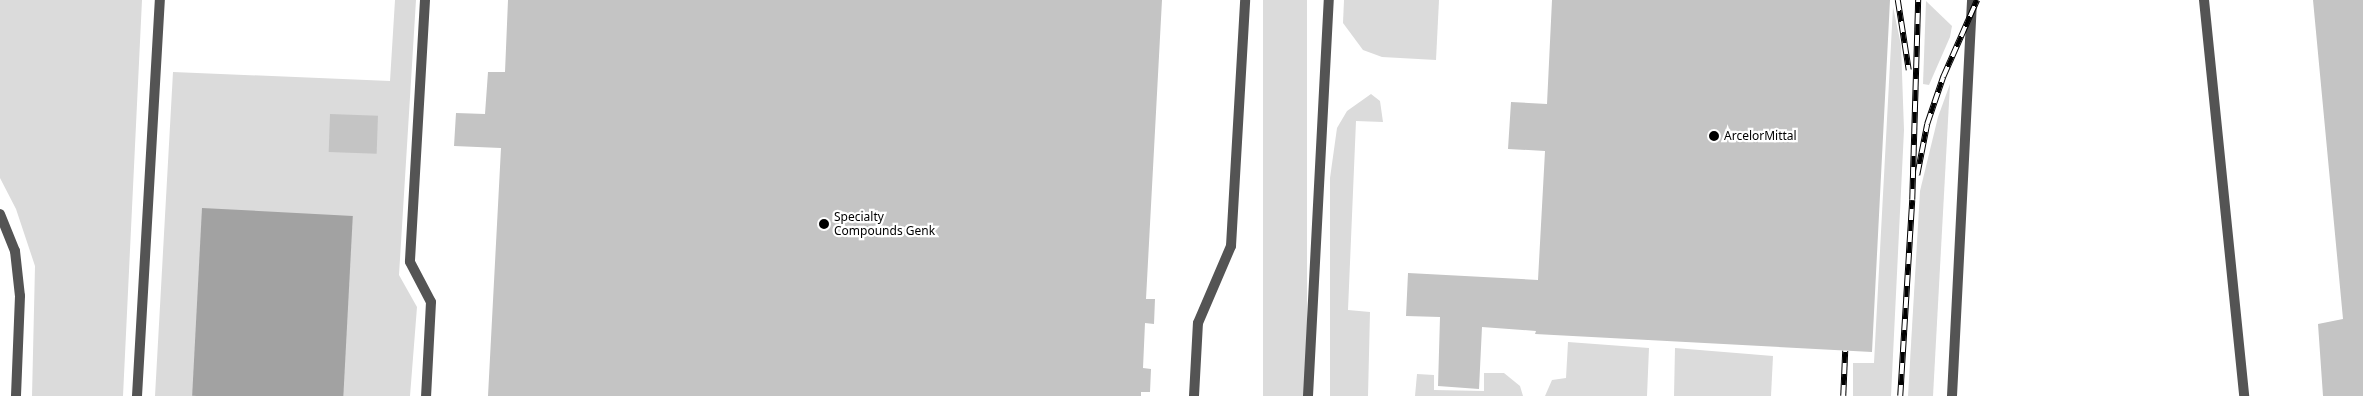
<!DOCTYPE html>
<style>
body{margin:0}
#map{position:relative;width:2363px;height:396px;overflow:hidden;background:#fff;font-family:"Noto Sans",sans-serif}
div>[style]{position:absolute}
.green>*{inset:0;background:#dbdbdb;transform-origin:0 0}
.water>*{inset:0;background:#a2a2a2;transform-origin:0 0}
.building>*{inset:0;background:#c4c4c4;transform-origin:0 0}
.service>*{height:10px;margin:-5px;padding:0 5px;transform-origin:5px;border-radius:5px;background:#545454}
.minor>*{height:10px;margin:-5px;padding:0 5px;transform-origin:5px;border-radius:5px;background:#545454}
.rail>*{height:5.5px;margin-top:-2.75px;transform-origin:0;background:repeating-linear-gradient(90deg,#fff 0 11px,#000 0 22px);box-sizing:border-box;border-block:1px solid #000}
.dots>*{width:14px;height:14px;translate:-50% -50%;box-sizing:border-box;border:2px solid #fff;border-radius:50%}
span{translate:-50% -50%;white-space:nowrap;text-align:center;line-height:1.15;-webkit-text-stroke:4.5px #fff;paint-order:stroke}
.poi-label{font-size:12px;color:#000}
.left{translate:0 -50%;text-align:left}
</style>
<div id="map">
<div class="green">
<div style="clip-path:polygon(0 0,142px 0,123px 396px,32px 396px,35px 266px,16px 209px,0 178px)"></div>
<div style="clip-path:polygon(395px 0,416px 0,399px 275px,417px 307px,410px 396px,155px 396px,173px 72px,390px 81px)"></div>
<div style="left:1263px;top:0;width:44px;height:396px"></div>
<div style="clip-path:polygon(1344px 0,1439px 0,1436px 60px,1382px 57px,1363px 50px,1343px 23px)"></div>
<div style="clip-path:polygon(1926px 1px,1952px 26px,1950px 37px,1929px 85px,1923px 84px)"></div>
<div style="clip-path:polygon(1893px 7px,1901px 45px,1904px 130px,1891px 396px,1853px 396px,1853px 363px,1874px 363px)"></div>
<div style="clip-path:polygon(1950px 84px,1933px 396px,1908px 396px,1920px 191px,1938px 117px)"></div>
<div style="clip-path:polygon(1371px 94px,1380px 101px,1383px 122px,1356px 121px,1348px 310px,1370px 312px,1368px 396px,1330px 396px,1330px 178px,1337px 128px,1347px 111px)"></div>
<div style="clip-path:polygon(1568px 342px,1649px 348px,1647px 396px,1545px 396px,1552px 380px,1566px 378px)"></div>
<div style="clip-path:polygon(1675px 348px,1773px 356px,1771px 396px,1674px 396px)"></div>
<div style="clip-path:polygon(1484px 373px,1504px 373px,1520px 386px,1523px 396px,1415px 396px,1417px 374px,1434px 375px,1434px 390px,1484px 391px)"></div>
</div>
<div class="water">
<div style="left:202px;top:208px;width:151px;height:188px;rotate:3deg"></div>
</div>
<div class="building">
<div style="clip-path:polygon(508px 0,1162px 0,1146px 299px,1155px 299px,1154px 324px,1145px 323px,1143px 368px,1151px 369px,1150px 392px,1141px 392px,1141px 396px,488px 396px,501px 148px,454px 146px,456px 113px,485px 114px,488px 72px,505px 72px)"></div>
<div style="clip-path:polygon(1552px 0,1890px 0,1872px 352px,1535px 334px,1536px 331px,1482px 327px,1479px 389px,1438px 386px,1440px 317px,1406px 316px,1408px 273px,1538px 280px,1545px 151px,1508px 149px,1511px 102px,1547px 104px)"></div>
<div style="clip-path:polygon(2313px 0,2363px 0,2363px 396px,2323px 396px,2318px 324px,2343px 319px)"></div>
<div style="left:330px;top:114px;width:48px;height:38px;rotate:2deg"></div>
</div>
<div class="service">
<div style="left:425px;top:0;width:262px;rotate:93.3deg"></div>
<div style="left:410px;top:262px;width:45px;rotate:62.3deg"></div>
<div style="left:431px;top:302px;width:94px;rotate:93deg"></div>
<div style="left:2204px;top:0;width:398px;rotate:84.2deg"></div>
<div style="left:137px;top:396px;width:397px;rotate:-86.7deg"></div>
<div style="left:1194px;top:396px;width:73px;rotate:-86.9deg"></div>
<div style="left:1198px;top:323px;width:84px;rotate:-66.8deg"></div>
<div style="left:1231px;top:246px;width:246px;rotate:-86.7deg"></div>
<div style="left:1308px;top:396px;width:397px;rotate:-87deg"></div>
<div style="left:1952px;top:396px;width:397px;rotate:-87.1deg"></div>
</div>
<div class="minor">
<div style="left:0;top:214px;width:40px;rotate:68deg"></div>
<div style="left:15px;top:251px;width:45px;rotate:83.7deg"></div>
<div style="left:20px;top:296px;width:100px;rotate:92.3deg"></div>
</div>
<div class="rail">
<div style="left:1898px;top:0;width:71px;rotate:81.1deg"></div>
<div style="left:1917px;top:175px;width:52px;rotate:-78.9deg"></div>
<div style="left:1927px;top:124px;width:50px;rotate:-71.2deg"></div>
<div style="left:1943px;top:77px;width:84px;rotate:-66.2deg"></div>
<div style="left:1843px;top:396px;width:45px;rotate:-87.5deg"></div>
<div style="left:1900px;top:396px;width:196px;rotate:-86.5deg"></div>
<div style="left:1912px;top:200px;width:200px;rotate:-88.3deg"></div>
</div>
<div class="dots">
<div style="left:1714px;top:136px;background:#000"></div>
<div style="left:824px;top:224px;background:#000"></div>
</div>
<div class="poi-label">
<span class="left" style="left:1724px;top:136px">ArcelorMittal</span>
<span class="left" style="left:834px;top:224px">Specialty<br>Compounds Genk</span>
</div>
</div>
